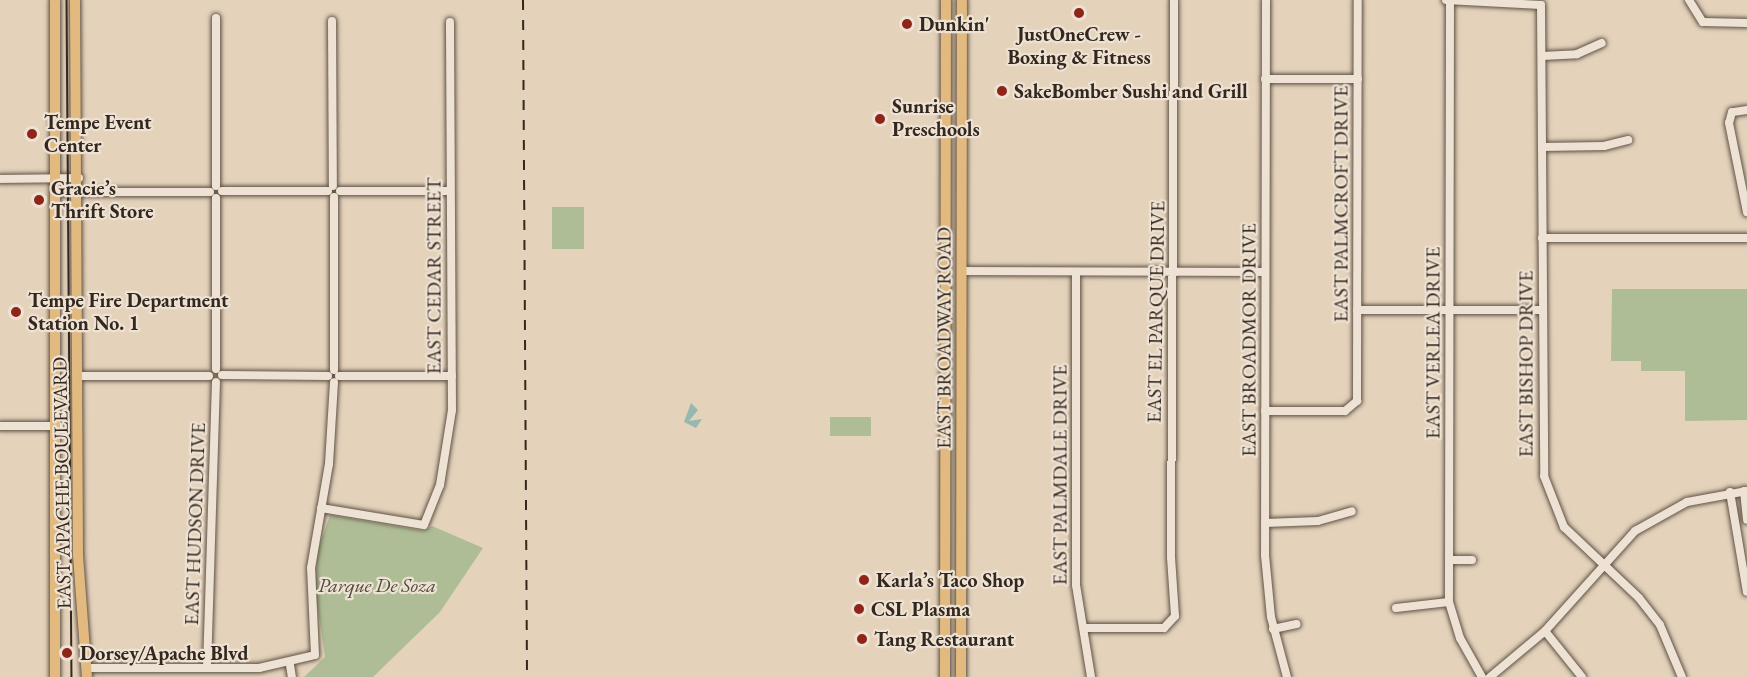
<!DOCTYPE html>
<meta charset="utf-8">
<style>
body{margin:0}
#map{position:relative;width:1747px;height:677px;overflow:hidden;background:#e4d2bb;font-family:"EB Garamond",serif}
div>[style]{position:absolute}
.green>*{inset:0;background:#aebd95;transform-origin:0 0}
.water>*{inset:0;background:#95b8b0}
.roads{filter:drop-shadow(0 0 2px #5f5245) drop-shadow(0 0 2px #5f5245)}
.minor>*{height:8px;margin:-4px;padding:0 4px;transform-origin:4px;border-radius:4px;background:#ede2d3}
.major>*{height:10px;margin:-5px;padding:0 5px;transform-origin:5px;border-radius:5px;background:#e2b97e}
.tram>*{height:1.5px;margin:-0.75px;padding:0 0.75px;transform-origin:0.75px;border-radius:0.75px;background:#33271e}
.rail>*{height:2px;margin-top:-1px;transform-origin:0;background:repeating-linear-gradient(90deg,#33271e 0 10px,transparent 0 20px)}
.dots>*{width:16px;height:16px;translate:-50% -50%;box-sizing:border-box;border:3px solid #ede2d3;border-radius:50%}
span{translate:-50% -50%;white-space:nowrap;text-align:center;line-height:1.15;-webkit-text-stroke:4.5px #ede2d3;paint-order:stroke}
.poi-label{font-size:20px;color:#33271e;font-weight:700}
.left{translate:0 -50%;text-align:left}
.street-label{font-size:20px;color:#33271e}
.park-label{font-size:20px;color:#524c3c;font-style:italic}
</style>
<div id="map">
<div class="green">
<div style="left:584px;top:207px;width:42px;height:32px;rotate:90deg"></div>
<div style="clip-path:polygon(1612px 289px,1747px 289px,1747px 420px,1685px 421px,1685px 371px,1641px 371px,1641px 361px,1611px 361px)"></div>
<div style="left:830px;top:417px;width:41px;height:19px"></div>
<div style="clip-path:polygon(330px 515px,423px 531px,432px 526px,483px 548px,440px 612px,373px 677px,304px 677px,325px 657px,315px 588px,318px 550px)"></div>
</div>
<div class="water">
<div style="clip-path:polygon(691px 403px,698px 410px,689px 421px,702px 419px,696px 428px,684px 422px)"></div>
</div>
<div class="roads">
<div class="minor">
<div style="left:1266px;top:0;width:555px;rotate:90.1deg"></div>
<div style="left:1265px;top:555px;width:62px;rotate:84.5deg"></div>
<div style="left:1271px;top:617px;width:62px;rotate:75.1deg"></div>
<div style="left:1446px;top:0;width:95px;rotate:3deg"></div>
<div style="left:1541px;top:5px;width:471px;rotate:89.6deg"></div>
<div style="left:1544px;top:476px;width:55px;rotate:68.6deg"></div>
<div style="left:1564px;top:527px;width:103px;rotate:43.4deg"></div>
<div style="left:1639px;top:598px;width:34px;rotate:52deg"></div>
<div style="left:1660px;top:625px;width:56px;rotate:67.1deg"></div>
<div style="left:1689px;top:0;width:26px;rotate:58deg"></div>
<div style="left:1703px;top:22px;width:44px;rotate:1.3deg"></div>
<div style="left:1450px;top:1px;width:601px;rotate:90.1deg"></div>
<div style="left:1449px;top:602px;width:38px;rotate:73deg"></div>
<div style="left:1460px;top:638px;width:45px;rotate:60.6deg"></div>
<div style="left:332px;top:21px;width:165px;rotate:89.7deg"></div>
<div style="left:1542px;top:56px;width:35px;rotate:-3deg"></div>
<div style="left:1577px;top:54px;width:27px;rotate:-24deg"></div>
<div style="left:1265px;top:79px;width:93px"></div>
<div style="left:1747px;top:110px;width:15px;rotate:172deg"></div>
<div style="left:1732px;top:112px;width:11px;rotate:105deg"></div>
<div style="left:1729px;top:123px;width:91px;rotate:78.6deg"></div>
<div style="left:1542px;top:147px;width:62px;rotate:-0.9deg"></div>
<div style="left:1604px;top:146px;width:25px;rotate:-14deg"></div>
<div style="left:0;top:179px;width:79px;rotate:-0.7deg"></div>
<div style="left:216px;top:186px;width:168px;rotate:-90deg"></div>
<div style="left:222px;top:191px;width:106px"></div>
<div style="left:340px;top:191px;width:110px"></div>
<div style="left:56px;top:192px;width:154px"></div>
<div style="left:1542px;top:238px;width:205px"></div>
<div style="left:962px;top:271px;width:303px;rotate:0.2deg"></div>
<div style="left:1076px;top:272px;width:313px;rotate:90deg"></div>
<div style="left:1076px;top:585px;width:93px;rotate:80.7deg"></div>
<div style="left:1357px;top:310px;width:185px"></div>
<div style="left:216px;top:369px;width:171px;rotate:-90deg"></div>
<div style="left:334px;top:370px;width:173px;rotate:-90deg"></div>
<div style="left:222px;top:375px;width:106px;rotate:0.5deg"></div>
<div style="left:78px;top:376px;width:131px"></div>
<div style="left:339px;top:376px;width:113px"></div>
<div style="left:1265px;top:411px;width:80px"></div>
<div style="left:1345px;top:411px;width:16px;rotate:-40deg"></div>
<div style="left:1357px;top:401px;width:401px;rotate:-89.9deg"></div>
<div style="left:0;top:426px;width:59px"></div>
<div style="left:1744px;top:491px;width:29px;rotate:84deg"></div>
<div style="left:1730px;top:492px;width:101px;rotate:80.4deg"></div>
<div style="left:321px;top:508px;width:104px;rotate:9.4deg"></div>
<div style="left:424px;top:525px;width:43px;rotate:-68.2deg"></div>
<div style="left:440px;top:485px;width:76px;rotate:-80.9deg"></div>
<div style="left:452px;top:410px;width:388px;rotate:-90.3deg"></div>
<div style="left:1265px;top:523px;width:53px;rotate:-2.2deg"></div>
<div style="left:1318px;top:521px;width:35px;rotate:-16deg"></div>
<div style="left:1449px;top:560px;width:23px"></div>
<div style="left:1396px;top:608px;width:53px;rotate:-6.5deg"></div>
<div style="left:1085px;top:628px;width:79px"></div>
<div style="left:1164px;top:628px;width:16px;rotate:-47deg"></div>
<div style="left:1175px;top:616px;width:59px;rotate:-93.9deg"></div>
<div style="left:1171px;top:557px;width:557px;rotate:-89.69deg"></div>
<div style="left:1273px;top:629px;width:24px;rotate:-12deg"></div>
<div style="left:1545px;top:631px;width:59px;rotate:51.2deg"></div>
<div style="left:290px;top:665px;width:12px;rotate:81deg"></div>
<div style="left:87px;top:668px;width:172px"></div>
<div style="left:259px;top:668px;width:57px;rotate:-13.1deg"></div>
<div style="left:315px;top:655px;width:87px;rotate:-92.6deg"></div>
<div style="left:311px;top:568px;width:106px;rotate:-80.2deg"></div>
<div style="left:329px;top:464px;width:82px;rotate:-86.5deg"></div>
<div style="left:207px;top:668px;width:286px;rotate:-88.2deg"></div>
<div style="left:1490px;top:677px;width:72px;rotate:-39.9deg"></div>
<div style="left:1545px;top:631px;width:135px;rotate:-48deg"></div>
<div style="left:1635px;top:531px;width:60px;rotate:-29.1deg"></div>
<div style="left:1687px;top:502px;width:61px;rotate:-10.4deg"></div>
</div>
<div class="major">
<div style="left:75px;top:0;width:555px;rotate:89.69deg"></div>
<div style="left:78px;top:555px;width:122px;rotate:85.8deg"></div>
<div style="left:55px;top:677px;width:677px;rotate:-90deg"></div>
<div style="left:945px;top:677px;width:677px;rotate:-89.92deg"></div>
<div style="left:961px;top:677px;width:677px;rotate:-89.92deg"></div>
</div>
</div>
<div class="tram">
<div style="left:67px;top:0;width:677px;rotate:89.58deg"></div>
</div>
<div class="rail">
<div style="left:523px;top:0;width:677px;rotate:89.66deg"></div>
</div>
<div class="dots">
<div style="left:1079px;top:13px;background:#8f2418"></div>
<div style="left:907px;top:24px;background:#8f2418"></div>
<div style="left:1002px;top:91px;background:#8f2418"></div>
<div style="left:880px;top:119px;background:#8f2418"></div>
<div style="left:32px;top:134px;background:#8f2418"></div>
<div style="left:39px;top:200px;background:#8f2418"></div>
<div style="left:16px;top:312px;background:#8f2418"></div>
<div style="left:864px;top:580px;background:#8f2418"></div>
<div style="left:859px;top:609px;background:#8f2418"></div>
<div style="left:862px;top:639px;background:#8f2418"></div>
<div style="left:67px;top:653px;background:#8f2418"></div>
</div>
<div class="poi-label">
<span class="left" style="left:919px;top:24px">Dunkin'</span>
<span style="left:1079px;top:46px">JustOneCrew -<br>Boxing &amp; Fitness</span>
<span class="left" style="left:1014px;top:91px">SakeBomber Sushi and Grill</span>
<span class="left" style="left:892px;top:118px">Sunrise<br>Preschools</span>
<span class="left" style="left:44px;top:134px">Tempe Event<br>Center</span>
<span class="left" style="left:51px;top:200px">Gracie’s<br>Thrift Store</span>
<span class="left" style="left:28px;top:312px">Tempe Fire Department<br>Station No. 1</span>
<span class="left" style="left:876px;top:580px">Karla’s Taco Shop</span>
<span class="left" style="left:871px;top:609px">CSL Plasma</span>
<span class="left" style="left:874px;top:639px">Tang Restaurant</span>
<span class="left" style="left:80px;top:653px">Dorsey/Apache Blvd</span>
</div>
<div class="street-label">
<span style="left:1341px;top:204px;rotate:-90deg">EAST PALMCROFT DRIVE</span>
<span style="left:434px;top:276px;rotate:-90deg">EAST CEDAR STREET</span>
<span style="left:1156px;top:312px;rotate:-89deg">EAST EL PARQUE DRIVE</span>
<span style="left:944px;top:338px;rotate:-90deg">EAST BROADWAY ROAD</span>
<span style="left:1249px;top:340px;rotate:-90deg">EAST BROADMOR DRIVE</span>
<span style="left:1433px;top:343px;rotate:-90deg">EAST VERLEA DRIVE</span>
<span style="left:1526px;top:364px;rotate:-90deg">EAST BISHOP DRIVE</span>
<span style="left:1060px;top:475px;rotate:-90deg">EAST PALMDALE DRIVE</span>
<span style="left:62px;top:483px;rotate:-91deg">EAST APACHE BOULEVARD</span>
<span style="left:195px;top:524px;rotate:-88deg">EAST HUDSON DRIVE</span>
</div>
<div class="park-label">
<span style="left:377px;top:585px">Parque De Soza</span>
</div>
</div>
